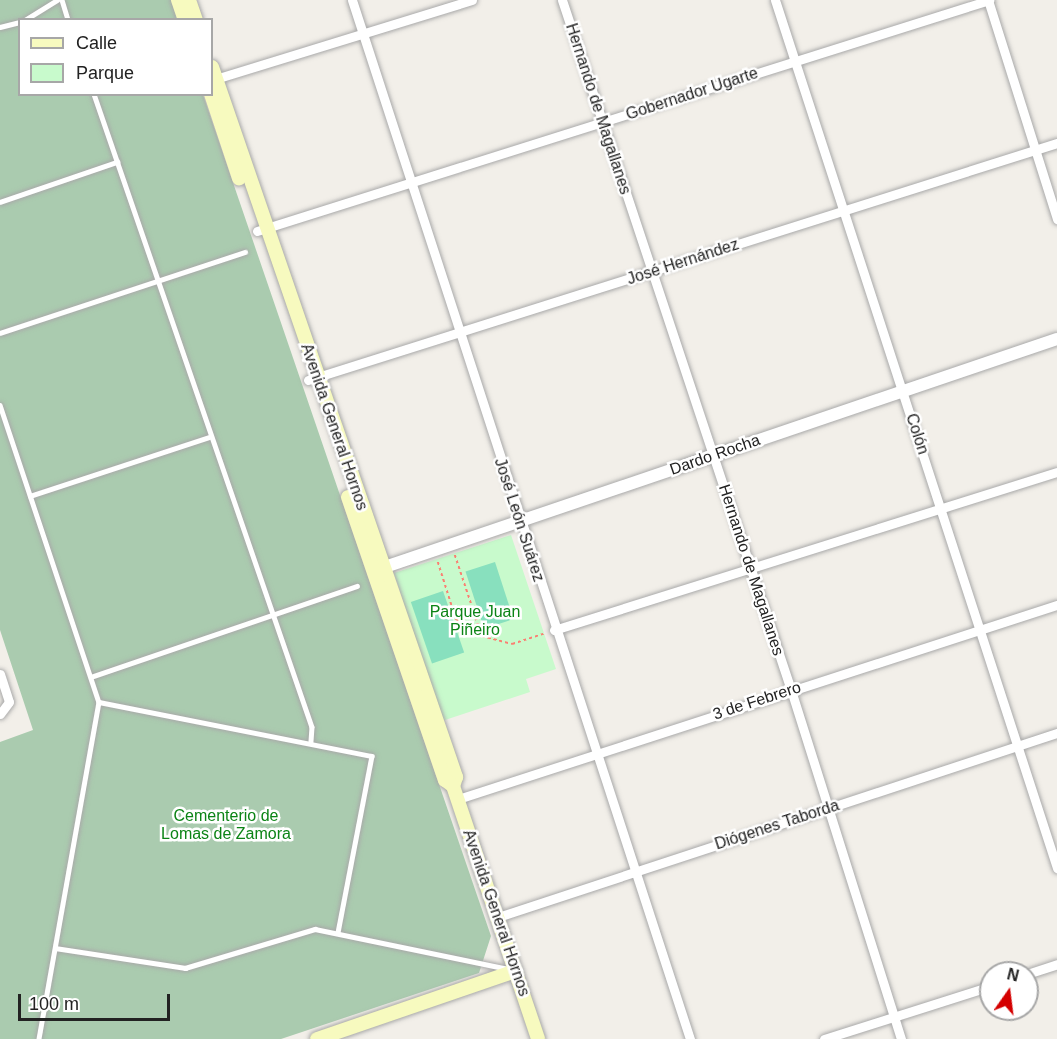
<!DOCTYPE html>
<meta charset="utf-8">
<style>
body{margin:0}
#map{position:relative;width:1057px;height:1039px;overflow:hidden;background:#f2efe9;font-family:Helvetica,sans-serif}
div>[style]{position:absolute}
.cemetery>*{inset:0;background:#aacbaf}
.park>*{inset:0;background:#c8facc}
.pitch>*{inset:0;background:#88e0be;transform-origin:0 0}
.path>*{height:1.5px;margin-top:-0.75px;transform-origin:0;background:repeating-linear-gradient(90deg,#fa8072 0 3px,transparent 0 6px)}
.roads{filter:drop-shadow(0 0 2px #a9a9a9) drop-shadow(0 0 2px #a9a9a9)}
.service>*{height:4.5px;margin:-2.25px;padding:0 2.25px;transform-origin:2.25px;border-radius:2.25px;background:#fff}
.minor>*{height:9px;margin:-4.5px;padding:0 4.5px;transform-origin:4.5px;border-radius:4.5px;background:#fff}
.tertiary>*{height:12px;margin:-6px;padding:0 6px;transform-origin:6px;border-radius:6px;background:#fff}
.secondary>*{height:14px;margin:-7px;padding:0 7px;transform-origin:7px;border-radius:7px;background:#f7fabf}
span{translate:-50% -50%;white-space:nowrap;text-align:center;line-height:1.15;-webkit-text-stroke:5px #fff;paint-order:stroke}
.street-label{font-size:16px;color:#222}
.park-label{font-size:16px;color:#0c8416}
.legend{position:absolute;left:18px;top:18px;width:195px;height:78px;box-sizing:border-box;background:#fff;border:2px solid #a7a7a7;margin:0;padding:8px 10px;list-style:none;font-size:18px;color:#222}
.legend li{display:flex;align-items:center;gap:12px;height:30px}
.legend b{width:30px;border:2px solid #a7a7a7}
.north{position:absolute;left:979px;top:961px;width:60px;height:60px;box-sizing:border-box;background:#fff;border:2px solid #a7a7a7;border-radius:50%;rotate:14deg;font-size:16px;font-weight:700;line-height:24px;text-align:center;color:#222}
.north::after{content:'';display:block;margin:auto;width:21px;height:27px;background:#d40000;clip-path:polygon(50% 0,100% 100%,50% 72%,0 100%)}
.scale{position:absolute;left:18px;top:994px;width:152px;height:27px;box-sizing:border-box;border:3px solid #222;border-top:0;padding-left:8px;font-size:18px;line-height:21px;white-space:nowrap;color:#222;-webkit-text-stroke:4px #fff;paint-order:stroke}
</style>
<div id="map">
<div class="cemetery">
<div style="clip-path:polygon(0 0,171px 0,178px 19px,20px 20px,20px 94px,203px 95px,491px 936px,479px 973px,281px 1039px,0 1039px,0 742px,33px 730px,0 630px)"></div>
</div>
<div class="park">
<div style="clip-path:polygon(511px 535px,556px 669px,526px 679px,530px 692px,442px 721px,394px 573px)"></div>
</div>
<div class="pitch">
<div style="left:495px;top:562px;width:60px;height:31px;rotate:72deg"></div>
<div style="left:443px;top:591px;width:65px;height:34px;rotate:71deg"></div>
</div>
<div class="path">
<div style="left:455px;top:555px;width:85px;rotate:71.6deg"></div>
<div style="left:482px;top:636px;width:31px;rotate:15deg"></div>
<div style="left:512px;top:644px;width:35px;rotate:-18deg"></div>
<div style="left:438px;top:562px;width:60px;rotate:72.5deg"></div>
<div style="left:456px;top:619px;width:13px;rotate:48deg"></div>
<div style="left:465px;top:629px;width:17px;rotate:24deg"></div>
</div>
<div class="roads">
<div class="service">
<div style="left:62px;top:0;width:21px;rotate:73deg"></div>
<div style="left:25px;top:20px;width:38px;rotate:-32deg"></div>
<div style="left:0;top:27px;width:21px;rotate:-14deg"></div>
<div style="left:94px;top:94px;width:669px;rotate:71deg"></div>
<div style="left:312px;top:727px;width:15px;rotate:94deg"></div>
<div style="left:0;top:202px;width:124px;rotate:-18.9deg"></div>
<div style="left:0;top:333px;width:258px;rotate:-18.3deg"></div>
<div style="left:0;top:405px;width:313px;rotate:71.6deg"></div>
<div style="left:99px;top:702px;width:342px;rotate:100.1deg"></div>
<div style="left:30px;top:496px;width:188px;rotate:-18.2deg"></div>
<div style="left:91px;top:677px;width:281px;rotate:-18.9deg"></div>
<div style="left:99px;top:702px;width:278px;rotate:11.2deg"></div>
<div style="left:372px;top:756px;width:180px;rotate:100.9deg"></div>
<div style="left:55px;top:948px;width:132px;rotate:8.7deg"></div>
<div style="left:185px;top:968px;width:136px;rotate:-16.7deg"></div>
<div style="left:315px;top:929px;width:197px;rotate:11.7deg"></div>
</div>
<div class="minor">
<div style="left:352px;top:0;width:1093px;rotate:71.98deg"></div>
<div style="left:562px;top:0;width:727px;rotate:71.64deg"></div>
<div style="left:791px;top:690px;width:366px;rotate:72.5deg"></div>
<div style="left:775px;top:0;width:913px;rotate:72deg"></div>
<div style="left:988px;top:0;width:230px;rotate:72.5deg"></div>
<div style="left:212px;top:80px;width:272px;rotate:-17.1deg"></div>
<div style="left:257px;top:231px;width:768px;rotate:-17.51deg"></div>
<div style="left:308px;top:380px;width:786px;rotate:-17.56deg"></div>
<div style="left:554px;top:630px;width:527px;rotate:-17.44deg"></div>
<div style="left:0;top:674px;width:29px;rotate:72deg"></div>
<div style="left:9px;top:702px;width:15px;rotate:127deg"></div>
<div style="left:458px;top:799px;width:630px;rotate:-17.95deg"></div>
<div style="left:498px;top:917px;width:589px;rotate:-18.22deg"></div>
<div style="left:1027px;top:974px;width:32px;rotate:-18deg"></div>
<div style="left:824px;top:1039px;width:175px;rotate:-17.6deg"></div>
</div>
<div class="tertiary">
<div style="left:376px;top:570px;width:719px;rotate:-18.74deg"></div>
</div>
<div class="secondary">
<div style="left:178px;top:0;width:21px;rotate:71deg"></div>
<div style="left:189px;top:0;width:21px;rotate:71deg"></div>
<div style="left:212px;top:67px;width:751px;rotate:71.03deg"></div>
<div style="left:456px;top:777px;width:9px;rotate:108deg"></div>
<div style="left:453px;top:786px;width:267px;rotate:71.4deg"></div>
<div style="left:211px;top:94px;width:89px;rotate:71.6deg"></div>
<div style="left:348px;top:497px;width:299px;rotate:71.1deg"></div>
<div style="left:445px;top:780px;width:10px;rotate:37deg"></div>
<div style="left:317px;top:1039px;width:210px;rotate:-18.9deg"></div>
</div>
</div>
<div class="street-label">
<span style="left:692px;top:94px;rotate:-18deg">Gobernador Ugarte</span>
<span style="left:598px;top:109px;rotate:72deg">Hernando de Magallanes</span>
<span style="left:683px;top:262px;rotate:-18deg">José Hernández</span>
<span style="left:334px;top:427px;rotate:71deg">Avenida General Hornos</span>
<span style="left:917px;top:434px;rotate:72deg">Colón</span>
<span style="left:715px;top:455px;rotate:-19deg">Dardo Rocha</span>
<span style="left:519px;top:520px;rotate:72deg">José León Suárez</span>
<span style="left:751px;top:570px;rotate:72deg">Hernando de Magallanes</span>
<span style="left:757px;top:701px;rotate:-18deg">3 de Febrero</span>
<span style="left:777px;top:825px;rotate:-18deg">Diógenes Taborda</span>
<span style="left:496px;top:913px;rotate:71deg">Avenida General Hornos</span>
</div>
<div class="park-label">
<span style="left:475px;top:621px">Parque Juan<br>Piñeiro</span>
<span style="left:226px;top:825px">Cementerio de<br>Lomas de Zamora</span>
</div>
<ul class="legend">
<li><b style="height:8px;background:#f7fabf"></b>Calle</li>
<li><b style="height:16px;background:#c8facc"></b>Parque</li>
</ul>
<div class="north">N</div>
<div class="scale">100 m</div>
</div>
